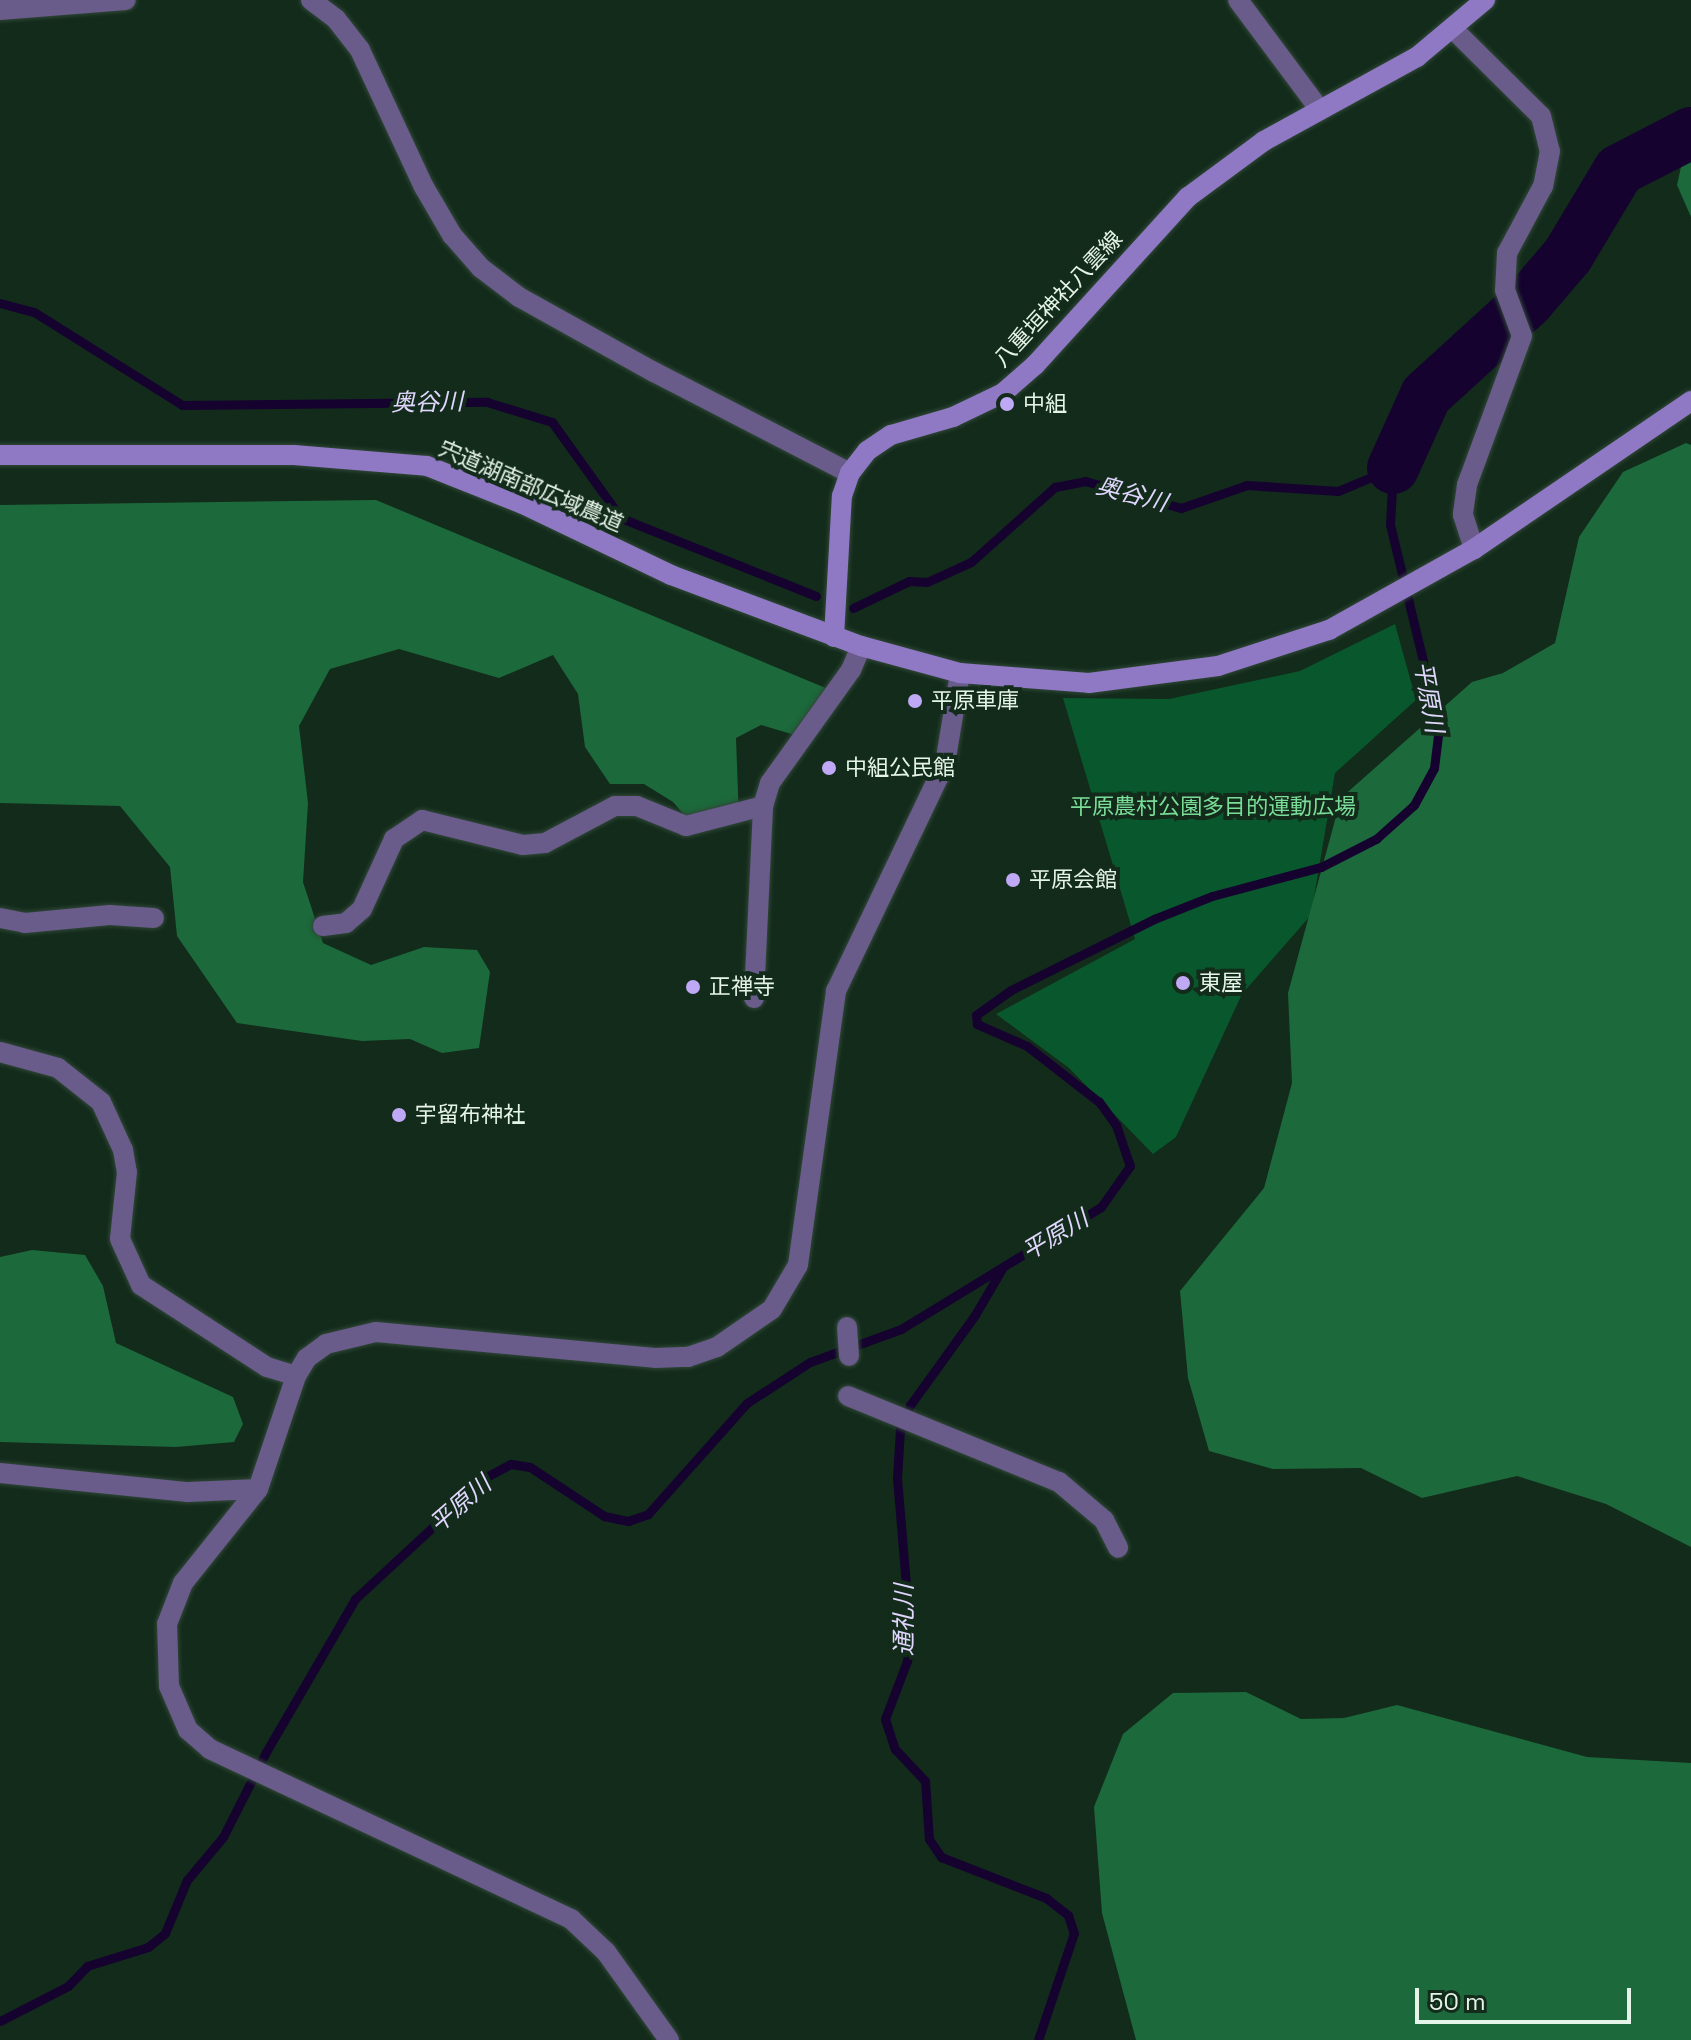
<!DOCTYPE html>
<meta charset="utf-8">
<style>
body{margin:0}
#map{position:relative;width:1691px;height:2040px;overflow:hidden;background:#132b1b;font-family:"Space Grotesk","Noto Sans JP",sans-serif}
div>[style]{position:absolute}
.green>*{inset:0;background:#09572c}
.forest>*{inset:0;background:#1c693b}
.stream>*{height:9px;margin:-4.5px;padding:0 4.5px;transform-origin:4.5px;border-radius:4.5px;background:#15022f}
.river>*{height:52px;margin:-26px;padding:0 26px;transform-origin:26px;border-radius:26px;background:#15022f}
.roads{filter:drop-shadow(0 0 2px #304738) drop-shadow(0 0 2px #304738)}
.street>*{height:20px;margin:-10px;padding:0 10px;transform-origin:10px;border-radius:10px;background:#695b8a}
.secondary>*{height:20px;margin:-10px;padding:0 10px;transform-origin:10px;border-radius:10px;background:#9079c4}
.dots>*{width:22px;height:22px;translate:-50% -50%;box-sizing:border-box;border:4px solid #132b1b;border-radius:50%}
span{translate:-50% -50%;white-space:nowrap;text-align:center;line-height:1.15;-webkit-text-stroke:8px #132b1b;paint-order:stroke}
.street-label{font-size:22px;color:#e5f4e8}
.poi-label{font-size:22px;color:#e5f4e8}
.left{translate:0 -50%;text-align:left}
.park-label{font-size:22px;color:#79dd98}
.water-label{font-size:24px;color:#e1d7fe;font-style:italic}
.scale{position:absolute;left:1415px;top:1988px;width:216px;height:36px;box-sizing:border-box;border:4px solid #e5f4e8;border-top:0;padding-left:10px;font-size:24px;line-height:28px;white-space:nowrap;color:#e5f4e8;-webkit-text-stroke:6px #132b1b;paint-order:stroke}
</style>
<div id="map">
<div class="green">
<div style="clip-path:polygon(1395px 624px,1416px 700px,1335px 773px,1311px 915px,1242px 994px,1176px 1137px,1153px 1154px,1069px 1068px,996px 1014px,1135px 939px,1063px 698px,1169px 699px,1300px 671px)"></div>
</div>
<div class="forest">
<div style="clip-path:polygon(1691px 148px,1691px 217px,1677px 185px,1684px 153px)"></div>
<div style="clip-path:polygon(1686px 443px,1691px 445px,1691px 1547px,1606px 1504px,1517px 1476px,1422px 1498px,1361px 1468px,1273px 1469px,1209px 1451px,1188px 1378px,1180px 1291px,1264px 1188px,1292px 1083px,1288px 993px,1341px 798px,1472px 682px,1503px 673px,1555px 643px,1579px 537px,1623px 472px)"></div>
<div style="clip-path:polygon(376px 500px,828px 689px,798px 736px,761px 725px,736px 738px,739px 820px,693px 825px,673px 802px,644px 784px,610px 784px,585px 747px,578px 694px,553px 655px,499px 678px,399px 649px,330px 669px,299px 726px,308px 803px,303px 882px,323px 943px,371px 965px,424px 947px,477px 950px,490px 972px,479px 1048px,442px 1053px,410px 1039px,362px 1041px,237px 1023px,177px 936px,170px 867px,120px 806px,0 803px,0 505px)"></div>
<div style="clip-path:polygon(32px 1250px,85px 1255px,103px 1286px,116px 1343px,233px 1397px,243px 1424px,234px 1442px,176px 1447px,0 1442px,0 1257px)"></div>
<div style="clip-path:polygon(1246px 1692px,1301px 1719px,1344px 1718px,1397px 1705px,1587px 1757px,1691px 1763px,1691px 2040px,1136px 2040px,1102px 1913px,1094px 1807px,1123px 1734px,1173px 1693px)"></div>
</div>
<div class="stream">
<div style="left:0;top:303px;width:35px;rotate:15deg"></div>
<div style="left:34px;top:312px;width:175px;rotate:32.1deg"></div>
<div style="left:182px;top:405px;width:305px;rotate:-0.6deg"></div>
<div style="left:487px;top:402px;width:68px;rotate:17.1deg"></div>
<div style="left:552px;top:422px;width:118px;rotate:54.3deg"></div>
<div style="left:621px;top:518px;width:210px;rotate:21.8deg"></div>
<div style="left:853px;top:608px;width:62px;rotate:-25.7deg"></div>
<div style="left:909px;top:581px;width:18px;rotate:3deg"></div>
<div style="left:927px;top:582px;width:48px;rotate:-24.4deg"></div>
<div style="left:971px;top:562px;width:113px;rotate:-41.8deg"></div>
<div style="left:1055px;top:487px;width:31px;rotate:-11deg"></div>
<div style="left:1085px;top:481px;width:100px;rotate:15.7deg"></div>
<div style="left:1181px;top:508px;width:70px;rotate:-19.2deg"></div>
<div style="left:1247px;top:485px;width:91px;rotate:3.8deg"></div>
<div style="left:1338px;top:491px;width:60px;rotate:-22.7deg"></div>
<div style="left:1003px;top:1267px;width:56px;rotate:120.3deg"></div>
<div style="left:975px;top:1315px;width:111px;rotate:125.8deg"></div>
<div style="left:910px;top:1405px;width:26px;rotate:113deg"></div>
<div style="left:900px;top:1429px;width:49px;rotate:93.5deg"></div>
<div style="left:897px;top:1478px;width:157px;rotate:85.2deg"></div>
<div style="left:910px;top:1634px;width:27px;rotate:96deg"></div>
<div style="left:907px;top:1661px;width:62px;rotate:110.8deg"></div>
<div style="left:885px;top:1719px;width:32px;rotate:72deg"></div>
<div style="left:895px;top:1749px;width:44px;rotate:46.8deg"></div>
<div style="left:925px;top:1781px;width:58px;rotate:86.1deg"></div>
<div style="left:929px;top:1839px;width:22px;rotate:56deg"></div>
<div style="left:941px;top:1857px;width:113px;rotate:21.3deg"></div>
<div style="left:1046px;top:1898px;width:28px;rotate:38deg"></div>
<div style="left:1068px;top:1915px;width:19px;rotate:72deg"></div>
<div style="left:1074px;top:1933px;width:113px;rotate:108.6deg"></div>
<div style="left:0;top:2021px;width:76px;rotate:-27.2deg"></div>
<div style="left:68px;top:1986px;width:28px;rotate:-46deg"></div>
<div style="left:87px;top:1966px;width:64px;rotate:-17.3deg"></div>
<div style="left:148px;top:1947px;width:22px;rotate:-39deg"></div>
<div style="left:165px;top:1933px;width:57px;rotate:-67.5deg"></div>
<div style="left:187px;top:1880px;width:56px;rotate:-50.1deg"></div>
<div style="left:223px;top:1837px;width:95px;rotate:-63.2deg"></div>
<div style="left:266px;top:1752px;width:177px;rotate:-59.8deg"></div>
<div style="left:355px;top:1599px;width:181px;rotate:-42.8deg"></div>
<div style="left:488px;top:1476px;width:26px;rotate:-28deg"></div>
<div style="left:511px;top:1464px;width:19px;rotate:9deg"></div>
<div style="left:530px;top:1467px;width:89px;rotate:33.5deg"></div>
<div style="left:604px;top:1516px;width:25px;rotate:12deg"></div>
<div style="left:628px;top:1521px;width:21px;rotate:-19deg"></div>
<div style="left:648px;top:1514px;width:149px;rotate:-48.3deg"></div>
<div style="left:747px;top:1403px;width:75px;rotate:-33.1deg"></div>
<div style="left:810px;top:1362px;width:97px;rotate:-19.9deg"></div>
<div style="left:901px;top:1329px;width:234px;rotate:-31.4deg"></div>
<div style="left:1101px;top:1207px;width:50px;rotate:-54.7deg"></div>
<div style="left:1130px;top:1166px;width:43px;rotate:-108.9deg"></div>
<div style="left:1116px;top:1125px;width:29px;rotate:-126deg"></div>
<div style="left:1099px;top:1102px;width:91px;rotate:-142.1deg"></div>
<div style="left:1027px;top:1046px;width:55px;rotate:-156.3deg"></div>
<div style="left:977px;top:1024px;width:9px;rotate:-96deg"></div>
<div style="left:976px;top:1015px;width:43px;rotate:-35.5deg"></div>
<div style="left:1011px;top:990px;width:160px;rotate:-26.4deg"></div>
<div style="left:1154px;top:919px;width:62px;rotate:-21.6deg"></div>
<div style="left:1212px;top:896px;width:113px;rotate:-14.9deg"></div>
<div style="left:1321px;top:867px;width:62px;rotate:-27deg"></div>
<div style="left:1376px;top:839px;width:51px;rotate:-41.8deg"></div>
<div style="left:1414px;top:805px;width:42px;rotate:-61.6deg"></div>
<div style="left:1434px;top:768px;width:41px;rotate:-83deg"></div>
<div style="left:1439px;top:727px;width:208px;rotate:-103.6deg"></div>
<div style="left:1390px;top:525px;width:57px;rotate:-87deg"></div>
</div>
<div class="river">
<div style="left:1393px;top:468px;width:80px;rotate:-65.7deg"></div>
<div style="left:1426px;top:395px;width:138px;rotate:-42.4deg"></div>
<div style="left:1528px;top:302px;width:62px;rotate:-49.6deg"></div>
<div style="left:1568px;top:255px;width:99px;rotate:-59deg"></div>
<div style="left:1619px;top:170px;width:81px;rotate:-27.2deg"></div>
</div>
<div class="roads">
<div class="street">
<div style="left:311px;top:0;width:31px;rotate:37deg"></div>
<div style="left:336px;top:19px;width:39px;rotate:52deg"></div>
<div style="left:360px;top:50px;width:151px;rotate:65deg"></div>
<div style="left:424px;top:187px;width:56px;rotate:59.7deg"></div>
<div style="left:452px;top:235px;width:44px;rotate:48.7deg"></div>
<div style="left:481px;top:268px;width:48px;rotate:37.3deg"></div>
<div style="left:519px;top:297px;width:154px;rotate:29.1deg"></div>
<div style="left:654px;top:372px;width:220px;rotate:27.3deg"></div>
<div style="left:1238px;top:0;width:137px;rotate:53.3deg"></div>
<div style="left:0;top:10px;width:126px;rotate:-4.5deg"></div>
<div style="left:1454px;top:30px;width:122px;rotate:44.7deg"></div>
<div style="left:1541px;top:116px;width:36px;rotate:76deg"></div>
<div style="left:1550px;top:151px;width:36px;rotate:101deg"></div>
<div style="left:1543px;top:186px;width:76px;rotate:118.2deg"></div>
<div style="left:1507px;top:253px;width:37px;rotate:93deg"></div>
<div style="left:1505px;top:290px;width:49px;rotate:69.7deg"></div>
<div style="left:1522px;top:336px;width:159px;rotate:110.3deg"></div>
<div style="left:1467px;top:485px;width:30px;rotate:98deg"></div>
<div style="left:1463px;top:515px;width:36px;rotate:72deg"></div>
<div style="left:0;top:918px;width:25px;rotate:11deg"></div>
<div style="left:25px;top:923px;width:85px;rotate:-5.4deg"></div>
<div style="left:110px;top:915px;width:44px;rotate:3.9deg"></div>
<div style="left:323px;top:926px;width:23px;rotate:-7deg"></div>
<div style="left:346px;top:923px;width:21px;rotate:-41deg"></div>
<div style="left:362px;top:909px;width:77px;rotate:-65.4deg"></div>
<div style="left:394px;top:839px;width:34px;rotate:-34deg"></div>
<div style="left:422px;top:820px;width:104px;rotate:13.9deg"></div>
<div style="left:523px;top:845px;width:22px;rotate:-5deg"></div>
<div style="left:545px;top:843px;width:79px;rotate:-27.9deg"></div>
<div style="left:615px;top:806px;width:22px"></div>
<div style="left:637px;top:806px;width:53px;rotate:22.2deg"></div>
<div style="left:686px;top:826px;width:80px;rotate:-14.6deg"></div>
<div style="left:754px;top:998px;width:192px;rotate:-87.3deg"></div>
<div style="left:763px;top:806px;width:24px;rotate:-73deg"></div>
<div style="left:770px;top:783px;width:139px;rotate:-54.4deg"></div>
<div style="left:851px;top:670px;width:26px;rotate:-67deg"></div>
<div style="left:0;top:1052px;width:60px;rotate:15.4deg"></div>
<div style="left:58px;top:1068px;width:55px;rotate:38.3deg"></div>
<div style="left:101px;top:1102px;width:53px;rotate:65.4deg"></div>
<div style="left:123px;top:1150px;width:22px;rotate:80deg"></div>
<div style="left:127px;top:1172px;width:67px;rotate:96deg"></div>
<div style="left:120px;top:1239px;width:51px;rotate:65.5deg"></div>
<div style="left:141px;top:1285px;width:150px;rotate:33.1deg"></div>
<div style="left:267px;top:1367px;width:30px;rotate:17deg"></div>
<div style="left:847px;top:1327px;width:29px;rotate:86deg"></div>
<div style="left:848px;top:1396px;width:228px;rotate:22.2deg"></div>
<div style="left:1059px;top:1482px;width:59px;rotate:40.2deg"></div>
<div style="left:1104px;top:1520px;width:31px;rotate:63deg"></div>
<div style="left:0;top:1473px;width:189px;rotate:5.8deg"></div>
<div style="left:188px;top:1492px;width:70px;rotate:-2.5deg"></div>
<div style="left:669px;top:2040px;width:108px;rotate:-125.6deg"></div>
<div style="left:606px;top:1952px;width:48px;rotate:-136.7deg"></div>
<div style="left:571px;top:1919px;width:399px;rotate:-154.8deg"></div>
<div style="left:210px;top:1749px;width:29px;rotate:-139deg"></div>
<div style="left:188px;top:1730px;width:48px;rotate:-113.4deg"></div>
<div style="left:169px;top:1686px;width:62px;rotate:-91.8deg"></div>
<div style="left:167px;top:1624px;width:44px;rotate:-68.7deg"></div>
<div style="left:183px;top:1583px;width:120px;rotate:-51.4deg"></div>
<div style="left:258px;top:1489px;width:119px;rotate:-71.4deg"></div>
<div style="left:296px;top:1376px;width:21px;rotate:-59deg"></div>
<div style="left:307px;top:1358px;width:24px;rotate:-36deg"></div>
<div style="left:326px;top:1344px;width:51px;rotate:-13.5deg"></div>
<div style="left:376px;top:1332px;width:280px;rotate:5.3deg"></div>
<div style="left:655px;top:1358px;width:33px;rotate:-2deg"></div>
<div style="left:688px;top:1357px;width:31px;rotate:-19deg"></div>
<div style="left:717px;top:1347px;width:67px;rotate:-34.6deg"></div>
<div style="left:772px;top:1309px;width:51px;rotate:-59.4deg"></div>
<div style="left:798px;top:1265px;width:277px;rotate:-82.1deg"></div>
<div style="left:836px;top:991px;width:252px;rotate:-64.4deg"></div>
<div style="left:945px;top:764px;width:92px;rotate:-80.6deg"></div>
</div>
<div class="secondary">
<div style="left:0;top:455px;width:294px"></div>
<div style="left:294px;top:455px;width:133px;rotate:4.7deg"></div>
<div style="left:427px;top:466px;width:103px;rotate:21.6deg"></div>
<div style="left:523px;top:504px;width:164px;rotate:25.6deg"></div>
<div style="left:671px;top:575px;width:203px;rotate:20.5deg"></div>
<div style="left:861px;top:646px;width:103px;rotate:15.3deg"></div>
<div style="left:960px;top:673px;width:129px;rotate:4.4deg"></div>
<div style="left:1089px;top:683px;width:130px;rotate:-7.5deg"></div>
<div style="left:1218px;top:666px;width:117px;rotate:-18deg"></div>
<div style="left:1329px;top:630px;width:166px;rotate:-29.2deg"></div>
<div style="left:1474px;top:549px;width:263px;rotate:-34.3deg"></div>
<div style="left:834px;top:637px;width:141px;rotate:-86.8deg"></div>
<div style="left:842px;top:496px;width:24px;rotate:-71deg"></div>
<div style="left:850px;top:473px;width:28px;rotate:-52deg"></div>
<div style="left:867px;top:451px;width:29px;rotate:-34deg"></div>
<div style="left:891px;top:435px;width:65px;rotate:-16.2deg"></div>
<div style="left:953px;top:417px;width:55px;rotate:-25.6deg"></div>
<div style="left:1003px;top:393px;width:43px;rotate:-41.2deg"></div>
<div style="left:1035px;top:365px;width:227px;rotate:-47.7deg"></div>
<div style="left:1188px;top:197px;width:94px;rotate:-36.4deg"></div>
<div style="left:1264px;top:141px;width:175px;rotate:-28.8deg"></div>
<div style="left:1417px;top:57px;width:89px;rotate:-40deg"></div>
</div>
</div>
<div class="dots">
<div style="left:1007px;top:404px;background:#bfa9f4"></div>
<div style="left:915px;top:701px;background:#bfa9f4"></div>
<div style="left:829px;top:768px;background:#bfa9f4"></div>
<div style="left:1013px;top:880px;background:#bfa9f4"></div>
<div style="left:1183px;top:983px;background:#bfa9f4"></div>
<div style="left:693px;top:987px;background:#bfa9f4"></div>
<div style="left:399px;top:1115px;background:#bfa9f4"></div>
</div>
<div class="street-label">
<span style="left:1058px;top:299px;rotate:-47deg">八重垣神社八雲線</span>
<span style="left:531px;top:486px;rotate:23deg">宍道湖南部広域農道</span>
</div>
<div class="poi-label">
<span class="left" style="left:1023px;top:404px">中組</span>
<span class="left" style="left:931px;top:701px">平原車庫</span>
<span class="left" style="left:845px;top:768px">中組公民館</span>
<span class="left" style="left:1029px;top:880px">平原会館</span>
<span class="left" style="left:1199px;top:983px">東屋</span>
<span class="left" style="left:709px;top:987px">正禅寺</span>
<span class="left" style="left:415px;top:1115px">宇留布神社</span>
</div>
<div class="park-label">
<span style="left:1213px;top:807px">平原農村公園多目的運動広場</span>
</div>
<div class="water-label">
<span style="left:427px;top:402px;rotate:-1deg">奥谷川</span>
<span style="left:1132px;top:494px;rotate:15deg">奥谷川</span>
<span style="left:1429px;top:697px;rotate:80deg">平原川</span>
<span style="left:1055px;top:1235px;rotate:-31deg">平原川</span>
<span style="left:460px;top:1504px;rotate:-41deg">平原川</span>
<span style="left:904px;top:1620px;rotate:-90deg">通礼川</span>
</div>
<div class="scale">50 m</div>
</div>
